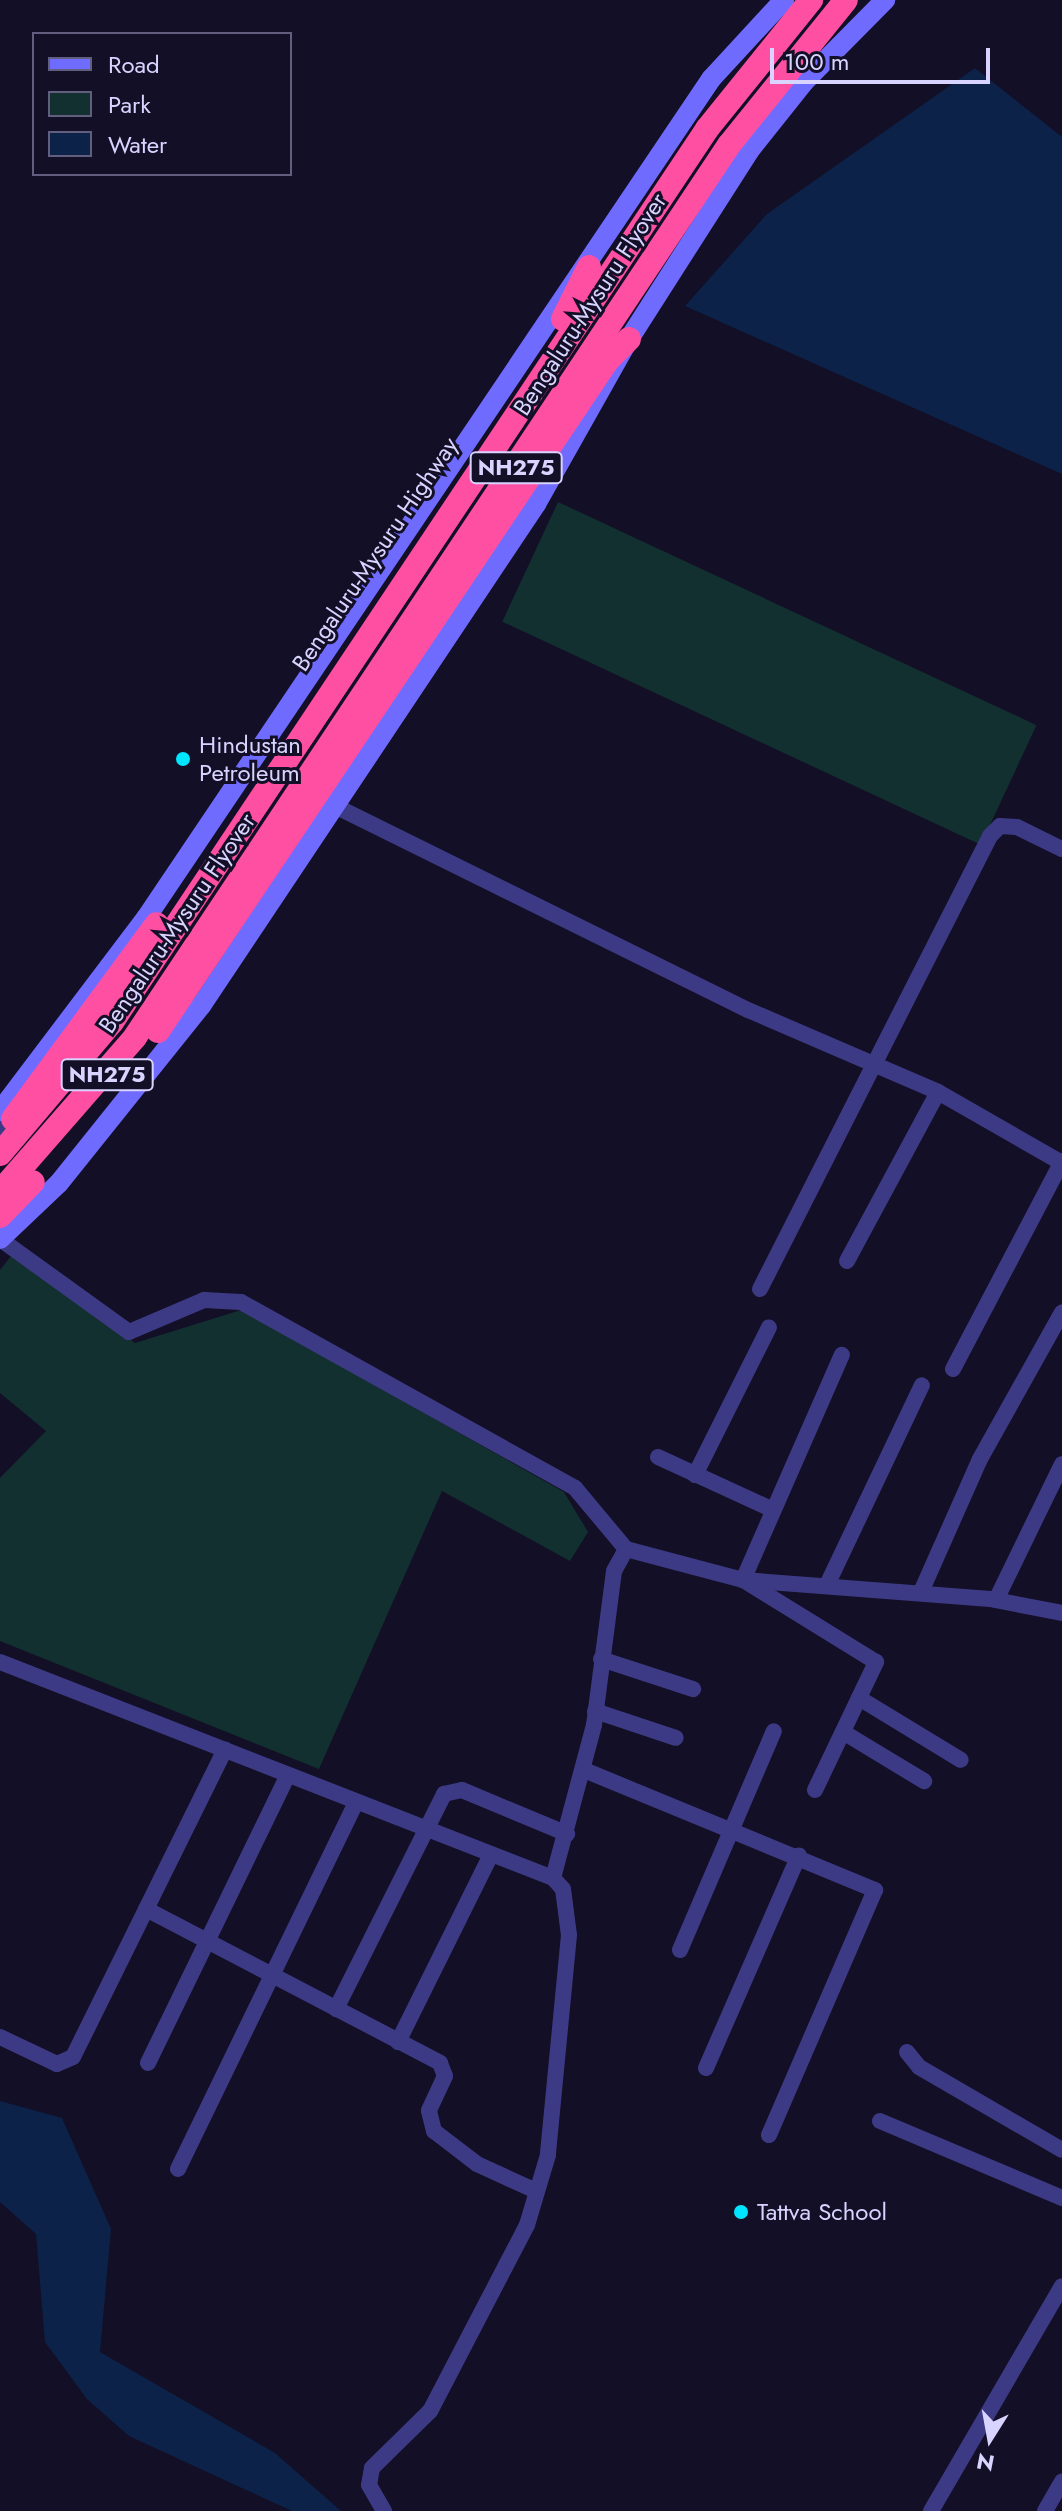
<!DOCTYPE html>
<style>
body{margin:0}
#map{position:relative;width:1062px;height:2511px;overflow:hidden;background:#130f26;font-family:Jost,sans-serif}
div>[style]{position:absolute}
.green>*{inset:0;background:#12302f;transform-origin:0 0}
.water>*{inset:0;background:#0c2248}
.street>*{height:16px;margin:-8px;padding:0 8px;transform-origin:8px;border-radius:8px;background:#3d3a85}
.secondary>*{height:20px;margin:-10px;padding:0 10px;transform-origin:10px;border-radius:10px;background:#6f6bff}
.highway>*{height:24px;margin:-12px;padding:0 12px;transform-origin:12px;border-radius:12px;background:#ff4fa3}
.dots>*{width:22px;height:22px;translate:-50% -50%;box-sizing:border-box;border:4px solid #130f26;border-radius:50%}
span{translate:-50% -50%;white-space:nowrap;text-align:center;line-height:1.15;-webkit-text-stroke:6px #130f26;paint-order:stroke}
.shield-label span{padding:2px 6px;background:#130f26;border:2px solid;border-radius:6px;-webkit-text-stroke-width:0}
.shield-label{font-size:22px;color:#d9d4ff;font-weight:700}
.street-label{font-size:24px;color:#d9d4ff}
.poi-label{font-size:24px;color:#d9d4ff}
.left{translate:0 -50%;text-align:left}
.legend{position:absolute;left:32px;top:32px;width:260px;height:144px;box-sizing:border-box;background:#130f26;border:2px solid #625e7d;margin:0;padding:10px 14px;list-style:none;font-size:24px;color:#d9d4ff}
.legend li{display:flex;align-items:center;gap:16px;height:40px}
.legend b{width:40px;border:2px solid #625e7d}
.north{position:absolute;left:950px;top:2399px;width:80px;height:80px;-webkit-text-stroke:6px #130f26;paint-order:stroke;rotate:191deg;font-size:22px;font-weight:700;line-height:32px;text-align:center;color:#d9d4ff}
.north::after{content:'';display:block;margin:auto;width:28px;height:36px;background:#d9d4ff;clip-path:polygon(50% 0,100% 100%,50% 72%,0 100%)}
.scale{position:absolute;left:770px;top:48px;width:220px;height:36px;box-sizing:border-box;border:4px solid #d9d4ff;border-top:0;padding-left:10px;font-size:24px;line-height:28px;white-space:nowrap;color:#d9d4ff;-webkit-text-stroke:6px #130f26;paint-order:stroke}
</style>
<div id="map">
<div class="green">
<div style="left:558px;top:502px;width:528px;height:132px;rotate:25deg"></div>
<div style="clip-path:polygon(11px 1256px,135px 1343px,241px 1310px,564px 1492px,588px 1532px,570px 1561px,442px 1491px,319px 1769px,0 1641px,0 1478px,46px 1431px,0 1393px,0 1270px)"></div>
</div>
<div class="water">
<div style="clip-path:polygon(975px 68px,1062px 137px,1062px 474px,685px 306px,767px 214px)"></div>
<div style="clip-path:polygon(0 2101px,62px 2118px,111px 2229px,100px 2352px,275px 2453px,341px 2511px,292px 2511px,129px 2436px,87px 2399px,45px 2342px,36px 2234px,0 2202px)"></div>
</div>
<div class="street">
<div style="left:333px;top:805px;width:463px;rotate:26.3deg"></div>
<div style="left:748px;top:1010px;width:207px;rotate:23.3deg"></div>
<div style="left:938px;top:1092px;width:143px;rotate:29.8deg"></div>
<div style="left:0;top:1129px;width:3px;rotate:45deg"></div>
<div style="left:0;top:1239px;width:159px;rotate:35.8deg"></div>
<div style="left:129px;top:1332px;width:82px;rotate:-23.1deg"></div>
<div style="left:204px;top:1300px;width:37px;rotate:3deg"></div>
<div style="left:241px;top:1302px;width:382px;rotate:29.1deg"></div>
<div style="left:575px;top:1488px;width:80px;rotate:50.1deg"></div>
<div style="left:847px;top:1261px;width:192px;rotate:-61.7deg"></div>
<div style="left:760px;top:1289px;width:508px;rotate:-63.08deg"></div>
<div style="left:990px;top:836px;width:14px;rotate:-45deg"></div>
<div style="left:1000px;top:826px;width:17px;rotate:3deg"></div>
<div style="left:1017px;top:827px;width:50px;rotate:26.1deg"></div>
<div style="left:953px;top:1369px;width:235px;rotate:-62.3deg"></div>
<div style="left:658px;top:1457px;width:122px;rotate:24.7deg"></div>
<div style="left:695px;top:1475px;width:165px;rotate:-63.4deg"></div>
<div style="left:827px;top:1585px;width:221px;rotate:-64.6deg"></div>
<div style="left:921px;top:1592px;width:145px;rotate:-66.1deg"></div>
<div style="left:980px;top:1459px;width:168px;rotate:-60.8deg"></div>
<div style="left:996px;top:1600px;width:151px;rotate:-64.1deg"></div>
<div style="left:601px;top:1659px;width:97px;rotate:18.1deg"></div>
<div style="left:0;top:1662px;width:594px;rotate:21.34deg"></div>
<div style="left:553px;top:1878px;width:15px;rotate:48deg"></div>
<div style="left:563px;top:1889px;width:46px;rotate:82.6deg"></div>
<div style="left:569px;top:1935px;width:221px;rotate:95.5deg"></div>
<div style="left:548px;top:2155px;width:73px;rotate:106.7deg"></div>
<div style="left:527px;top:2225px;width:210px;rotate:117.5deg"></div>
<div style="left:430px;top:2411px;width:81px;rotate:135.5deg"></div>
<div style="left:372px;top:2468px;width:17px;rotate:100deg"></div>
<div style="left:369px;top:2485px;width:30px;rotate:60deg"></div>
<div style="left:859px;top:1698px;width:119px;rotate:31.3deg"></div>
<div style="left:595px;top:1711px;width:85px;rotate:18.4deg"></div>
<div style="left:843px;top:1732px;width:95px;rotate:31.2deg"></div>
<div style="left:584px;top:1770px;width:315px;rotate:22.4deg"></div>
<div style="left:875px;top:1890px;width:267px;rotate:113.4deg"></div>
<div style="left:815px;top:1790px;width:142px;rotate:-64.5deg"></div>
<div style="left:876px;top:1662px;width:156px;rotate:-148.3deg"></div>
<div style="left:743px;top:1580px;width:246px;rotate:-66.3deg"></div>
<div style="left:553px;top:1878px;width:158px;rotate:-75deg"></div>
<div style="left:594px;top:1725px;width:155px;rotate:-82.6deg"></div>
<div style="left:614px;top:1571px;width:25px;rotate:-61deg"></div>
<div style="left:626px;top:1549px;width:121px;rotate:14.8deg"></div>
<div style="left:743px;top:1580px;width:248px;rotate:4.4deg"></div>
<div style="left:990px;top:1599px;width:73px;rotate:11deg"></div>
<div style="left:146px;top:1909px;width:332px;rotate:27.6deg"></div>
<div style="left:440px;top:2063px;width:14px;rotate:69deg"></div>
<div style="left:445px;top:2076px;width:38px;rotate:115deg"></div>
<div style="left:429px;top:2111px;width:21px;rotate:76deg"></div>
<div style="left:434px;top:2131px;width:54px;rotate:37.5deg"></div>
<div style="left:477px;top:2164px;width:65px;rotate:24.6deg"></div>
<div style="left:680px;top:1950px;width:238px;rotate:-66.8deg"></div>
<div style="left:336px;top:2009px;width:241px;rotate:-63.3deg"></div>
<div style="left:444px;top:1794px;width:18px;rotate:-13deg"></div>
<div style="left:462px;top:1790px;width:114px;rotate:22.7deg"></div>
<div style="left:0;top:2037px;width:63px;rotate:25.3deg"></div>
<div style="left:57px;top:2064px;width:17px;rotate:-24deg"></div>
<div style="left:73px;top:2057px;width:343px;rotate:-63.7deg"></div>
<div style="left:398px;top:2042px;width:204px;rotate:-63.6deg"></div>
<div style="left:907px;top:2052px;width:19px;rotate:51deg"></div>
<div style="left:919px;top:2067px;width:165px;rotate:30.1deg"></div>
<div style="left:148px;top:2063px;width:320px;rotate:-64.1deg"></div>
<div style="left:706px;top:2068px;width:232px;rotate:-66.4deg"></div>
<div style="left:880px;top:2121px;width:198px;rotate:22.9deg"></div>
<div style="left:178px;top:2169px;width:407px;rotate:-64.1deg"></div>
<div style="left:931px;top:2511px;width:260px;rotate:-59.8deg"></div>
<div style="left:1045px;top:2511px;width:34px;rotate:-60deg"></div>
</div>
<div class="secondary">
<div style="left:0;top:1111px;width:242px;rotate:-52.9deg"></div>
<div style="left:146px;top:918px;width:1012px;rotate:-56.04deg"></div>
<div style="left:711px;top:79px;width:108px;rotate:-47.3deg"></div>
<div style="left:0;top:1239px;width:81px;rotate:-43.5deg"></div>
<div style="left:59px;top:1183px;width:227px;rotate:-51.3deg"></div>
<div style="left:201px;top:1006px;width:604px;rotate:-56.28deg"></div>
<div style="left:536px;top:504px;width:189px;rotate:-60.6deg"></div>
<div style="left:629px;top:339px;width:223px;rotate:-57.4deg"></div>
<div style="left:749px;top:151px;width:87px;rotate:-51.5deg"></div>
<div style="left:803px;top:83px;width:117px;rotate:-45.3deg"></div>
</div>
<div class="highway">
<div style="left:563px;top:319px;width:58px;rotate:-63.4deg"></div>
<div style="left:158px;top:1031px;width:807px;rotate:-56.17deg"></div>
<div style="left:607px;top:361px;width:31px;rotate:-45deg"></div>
<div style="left:13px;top:1119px;width:242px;rotate:-53.6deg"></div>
<div style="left:0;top:1154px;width:173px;rotate:-49.7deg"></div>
<div style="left:112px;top:1022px;width:1073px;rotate:-56.32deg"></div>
<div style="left:707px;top:129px;width:166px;rotate:-51.1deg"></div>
<div style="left:0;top:1192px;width:206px;rotate:-48.9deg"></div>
<div style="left:135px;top:1037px;width:1072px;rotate:-56.34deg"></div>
<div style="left:729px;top:145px;width:186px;rotate:-51.1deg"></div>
<div style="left:0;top:1216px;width:47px;rotate:-45.9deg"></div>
</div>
<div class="dots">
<div style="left:183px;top:759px;background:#00e5ff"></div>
<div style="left:741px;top:2212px;background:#00e5ff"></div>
</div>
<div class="shield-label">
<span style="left:516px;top:468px">NH275</span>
<span style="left:107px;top:1075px">NH275</span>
</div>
<div class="street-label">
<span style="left:590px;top:304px;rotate:-57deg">Bengaluru-Mysuru Flyover</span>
<span style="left:375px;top:554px;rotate:-56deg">Bengaluru-Mysuru Highway</span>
<span style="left:177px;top:923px;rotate:-56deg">Bengaluru-Mysuru Flyover</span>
</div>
<div class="poi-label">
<span class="left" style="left:199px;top:759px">Hindustan<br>Petroleum</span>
<span class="left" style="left:757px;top:2212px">Tattva School</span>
</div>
<ul class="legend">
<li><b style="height:10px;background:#6f6bff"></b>Road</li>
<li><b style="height:22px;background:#12302f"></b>Park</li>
<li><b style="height:22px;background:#0c2248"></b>Water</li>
</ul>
<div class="north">N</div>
<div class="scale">100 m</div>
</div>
